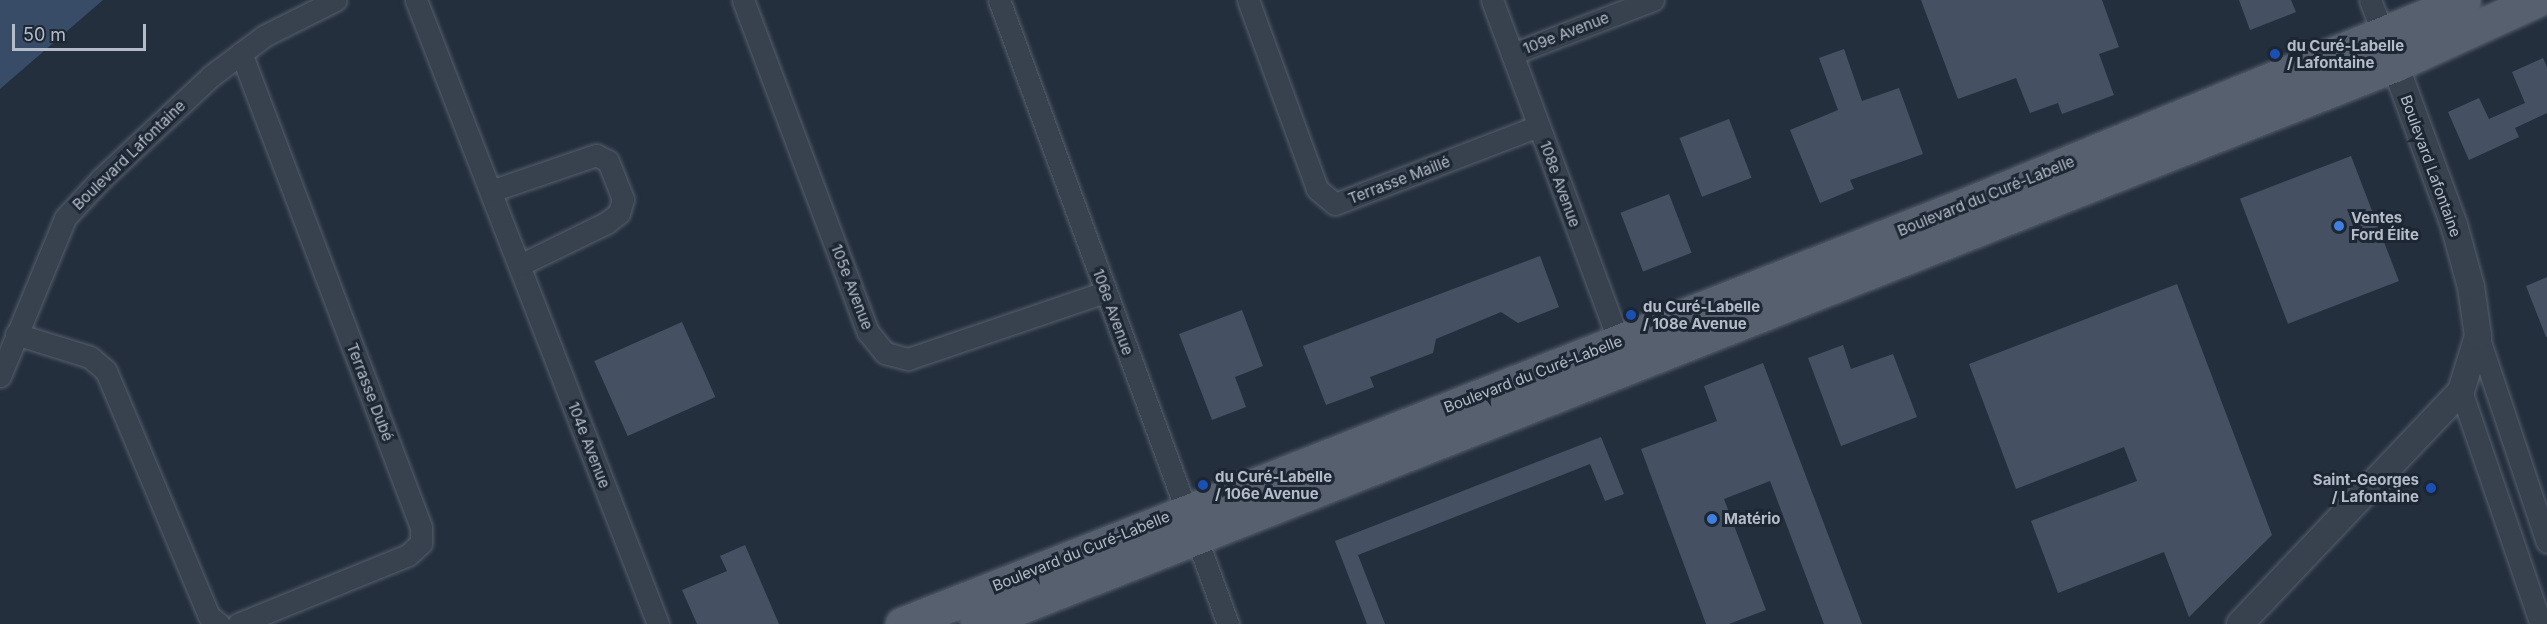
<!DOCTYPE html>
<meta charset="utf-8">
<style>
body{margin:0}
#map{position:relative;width:2547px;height:624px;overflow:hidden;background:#242f3e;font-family:Inter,sans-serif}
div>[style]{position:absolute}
.water>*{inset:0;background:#394c67}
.building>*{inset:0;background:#455162;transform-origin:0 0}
.roads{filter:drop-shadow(0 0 2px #565f6c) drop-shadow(0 0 2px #565f6c)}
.minor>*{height:21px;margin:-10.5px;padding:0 10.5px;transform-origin:10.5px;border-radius:10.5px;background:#38414e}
.tertiary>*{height:26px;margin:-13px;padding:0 13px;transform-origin:13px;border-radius:13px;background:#38414e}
.primary>*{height:33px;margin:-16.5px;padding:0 16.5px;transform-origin:16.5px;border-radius:16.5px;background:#56606e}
.dots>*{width:16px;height:16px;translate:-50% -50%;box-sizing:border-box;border:3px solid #1d2633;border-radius:50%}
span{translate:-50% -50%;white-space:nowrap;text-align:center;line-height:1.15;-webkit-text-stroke:6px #1d2633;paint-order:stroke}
.street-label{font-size:15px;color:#b4bcc9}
.poi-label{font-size:15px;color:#b4bcc9;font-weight:700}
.left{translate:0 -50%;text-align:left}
.right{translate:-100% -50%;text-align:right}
.scale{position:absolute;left:12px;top:24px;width:134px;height:27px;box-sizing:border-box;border:3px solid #b4bcc9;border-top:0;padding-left:8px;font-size:18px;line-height:21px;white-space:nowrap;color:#b4bcc9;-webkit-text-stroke:4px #1d2633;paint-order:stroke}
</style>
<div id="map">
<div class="water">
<div style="clip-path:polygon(0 0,103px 0,0 89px)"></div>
</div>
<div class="building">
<div style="clip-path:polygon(1921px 0,2102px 0,2119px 47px,2099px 54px,2114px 95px,2062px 114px,2058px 103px,2030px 113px,2016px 78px,1958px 99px)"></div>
<div style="clip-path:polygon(2239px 0,2291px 0,2296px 12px,2250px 30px)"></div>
<div style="clip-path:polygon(1844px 49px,1862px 101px,1899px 88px,1923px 154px,1850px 180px,1854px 189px,1820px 203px,1790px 130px,1838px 110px,1819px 58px)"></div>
<div style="clip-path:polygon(2543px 58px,2547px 67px,2547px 113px,2515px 128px,2519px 137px,2469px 160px,2448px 112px,2479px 98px,2489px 119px,2525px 103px,2512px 72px)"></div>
<div style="left:1729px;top:119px;width:63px;height:53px;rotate:69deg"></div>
<div style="left:2351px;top:156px;width:134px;height:119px;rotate:69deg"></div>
<div style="left:1669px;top:194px;width:63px;height:52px;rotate:69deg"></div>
<div style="clip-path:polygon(1540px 256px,1559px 307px,1518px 323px,1501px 312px,1436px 339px,1433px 353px,1370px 377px,1374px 387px,1326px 405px,1303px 346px)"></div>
<div style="clip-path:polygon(2547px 277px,2547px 337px,2546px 337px,2526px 286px)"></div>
<div style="clip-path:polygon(2177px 284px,2272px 535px,2189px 617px,2164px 552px,2058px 593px,2031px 521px,2137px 481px,2124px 447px,2016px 489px,1969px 364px)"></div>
<div style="clip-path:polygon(1242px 310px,1263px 366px,1235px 377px,1246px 407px,1212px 420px,1179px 334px)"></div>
<div style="left:682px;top:322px;width:82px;height:96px;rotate:66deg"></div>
<div style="clip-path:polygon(1843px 345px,1851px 369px,1893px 354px,1917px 417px,1841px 446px,1808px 358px)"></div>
<div style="clip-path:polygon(1763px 363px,1862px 624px,1824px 624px,1770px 481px,1724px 499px,1766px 610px,1729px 624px,1706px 624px,1641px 449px,1717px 421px,1704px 386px)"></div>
<div style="clip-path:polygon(1601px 437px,1624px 494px,1605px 501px,1590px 464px,1358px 555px,1385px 624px,1367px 624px,1335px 541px)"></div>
<div style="clip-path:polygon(745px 545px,779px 624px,697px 624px,682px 590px,727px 571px,720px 556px)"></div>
</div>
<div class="roads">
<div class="minor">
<div style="left:416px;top:0;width:669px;rotate:68.8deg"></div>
<div style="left:743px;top:0;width:355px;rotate:69.4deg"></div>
<div style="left:868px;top:332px;width:27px;rotate:51deg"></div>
<div style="left:885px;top:353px;width:24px;rotate:15deg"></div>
<div style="left:908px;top:359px;width:208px;rotate:-18.8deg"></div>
<div style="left:999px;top:0;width:665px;rotate:69.85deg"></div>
<div style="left:1248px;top:0;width:201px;rotate:69.9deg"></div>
<div style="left:1317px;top:189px;width:23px;rotate:40deg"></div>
<div style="left:1335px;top:204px;width:217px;rotate:-21deg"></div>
<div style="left:1492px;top:0;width:377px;rotate:69.6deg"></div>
<div style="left:2370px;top:0;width:47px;rotate:68.9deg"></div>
<div style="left:1512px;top:54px;width:151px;rotate:-21deg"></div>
<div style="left:491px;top:191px;width:111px;rotate:-18.9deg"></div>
<div style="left:596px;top:155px;width:13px;rotate:27deg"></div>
<div style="left:608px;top:161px;width:41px;rotate:68.5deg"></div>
<div style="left:623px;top:199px;width:15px;rotate:106deg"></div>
<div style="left:619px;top:213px;width:16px;rotate:142deg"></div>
<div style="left:606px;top:223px;width:96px;rotate:154deg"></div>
<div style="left:16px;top:334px;width:77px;rotate:17.3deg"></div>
<div style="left:90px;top:357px;width:21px;rotate:41deg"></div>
<div style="left:106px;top:371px;width:266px;rotate:67.2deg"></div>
<div style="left:209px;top:616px;width:13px;rotate:39deg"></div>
<div style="left:2478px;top:336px;width:217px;rotate:71.5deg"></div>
<div style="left:0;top:376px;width:171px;rotate:-67.6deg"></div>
<div style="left:65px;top:218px;width:53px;rotate:-47.3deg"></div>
<div style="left:101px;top:179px;width:151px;rotate:-43.1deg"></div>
<div style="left:211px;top:76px;width:66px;rotate:-37deg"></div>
<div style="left:264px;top:36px;width:80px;rotate:-26.6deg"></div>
<div style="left:2461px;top:391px;width:246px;rotate:71.1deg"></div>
<div style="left:238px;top:624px;width:183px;rotate:-22.1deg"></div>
<div style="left:408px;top:555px;width:18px;rotate:-43deg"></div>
<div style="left:421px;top:543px;width:16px;rotate:-90deg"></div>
<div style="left:421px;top:527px;width:507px;rotate:-110.79deg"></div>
</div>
<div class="tertiary">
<div style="left:2240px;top:624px;width:321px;rotate:-46.5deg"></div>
<div style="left:2461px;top:391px;width:58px;rotate:-72.8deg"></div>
<div style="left:2478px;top:336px;width:49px;rotate:-98.1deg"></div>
<div style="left:2471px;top:287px;width:64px;rotate:-105.3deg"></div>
<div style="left:2454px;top:225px;width:171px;rotate:-110.2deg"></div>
</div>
<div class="primary">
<div style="left:902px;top:624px;width:1156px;rotate:-21.53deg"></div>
<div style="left:1977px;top:200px;width:526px;rotate:-22.33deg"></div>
<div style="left:977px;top:624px;width:1524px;rotate:-21.52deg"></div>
<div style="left:2395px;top:65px;width:156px;rotate:-24.6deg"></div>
</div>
</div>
<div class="dots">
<div style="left:2275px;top:54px;background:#1a4fb4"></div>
<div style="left:2339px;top:226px;background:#3f7fe0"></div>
<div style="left:1631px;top:315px;background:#1a4fb4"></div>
<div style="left:1203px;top:485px;background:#1a4fb4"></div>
<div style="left:2431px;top:488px;background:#1a4fb4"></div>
<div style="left:1712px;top:519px;background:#3f7fe0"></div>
</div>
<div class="street-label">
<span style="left:1566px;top:33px;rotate:-21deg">109e Avenue</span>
<span style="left:129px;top:155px;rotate:-44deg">Boulevard Lafontaine</span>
<span style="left:2431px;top:166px;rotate:70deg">Boulevard Lafontaine</span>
<span style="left:1399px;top:180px;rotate:-21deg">Terrasse Maillé</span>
<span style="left:1560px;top:184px;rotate:70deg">108e Avenue</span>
<span style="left:1986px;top:196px;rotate:-22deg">Boulevard du Curé-Labelle</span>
<span style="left:852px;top:287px;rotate:69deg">105e Avenue</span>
<span style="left:1113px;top:312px;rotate:70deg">106e Avenue</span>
<span style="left:1533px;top:374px;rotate:-21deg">Boulevard du Curé-Labelle</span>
<span style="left:370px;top:392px;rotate:69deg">Terrasse Dubé</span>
<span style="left:589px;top:445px;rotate:69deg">104e Avenue</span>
<span style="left:1081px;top:551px;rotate:-22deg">Boulevard du Curé-Labelle</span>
</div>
<div class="poi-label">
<span class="left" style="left:2287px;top:54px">du Curé-Labelle<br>/ Lafontaine</span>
<span class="left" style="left:2351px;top:226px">Ventes<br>Ford Élite</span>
<span class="left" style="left:1643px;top:315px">du Curé-Labelle<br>/ 108e Avenue</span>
<span class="left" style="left:1215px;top:485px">du Curé-Labelle<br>/ 106e Avenue</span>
<span class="right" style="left:2419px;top:488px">Saint-Georges<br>/ Lafontaine</span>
<span class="left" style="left:1724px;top:519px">Matério</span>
</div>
<div class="scale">50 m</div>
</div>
